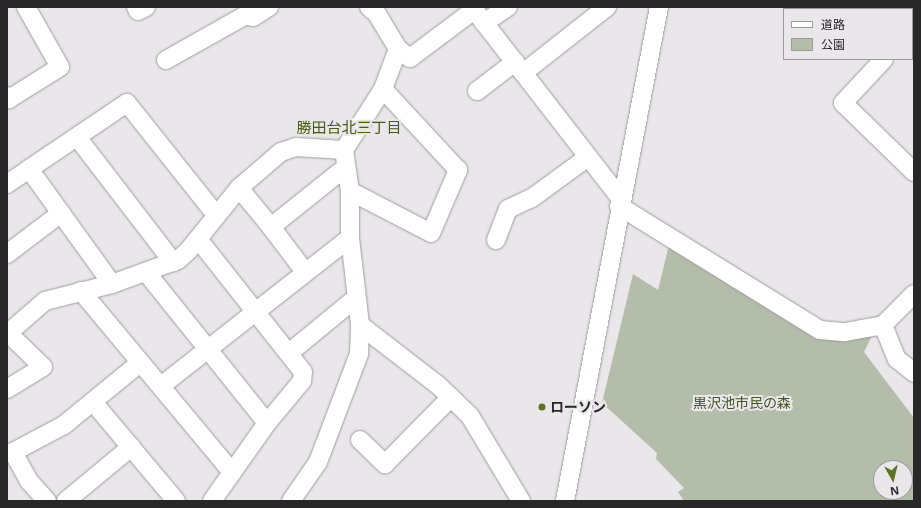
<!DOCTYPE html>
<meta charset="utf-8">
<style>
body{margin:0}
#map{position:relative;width:921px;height:508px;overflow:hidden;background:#e9e7e9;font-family:"Open Sans","Noto Sans JP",sans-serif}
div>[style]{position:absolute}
.green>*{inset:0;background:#b4bda9}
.roads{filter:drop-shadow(0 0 1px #a09da0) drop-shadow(0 0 1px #a09da0)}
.minor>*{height:18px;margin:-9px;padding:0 9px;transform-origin:9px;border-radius:9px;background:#fff}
.dots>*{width:11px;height:11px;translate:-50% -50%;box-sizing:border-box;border:2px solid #e9e7e9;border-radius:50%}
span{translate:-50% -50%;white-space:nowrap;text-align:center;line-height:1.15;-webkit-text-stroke:4px #e9e7e9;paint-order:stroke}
.park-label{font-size:14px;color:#425623}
.poi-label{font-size:14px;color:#292829;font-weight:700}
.left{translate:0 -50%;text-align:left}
.neighbourhood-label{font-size:15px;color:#485c12}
.frame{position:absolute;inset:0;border:8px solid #292829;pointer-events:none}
.legend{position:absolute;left:783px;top:8px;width:130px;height:52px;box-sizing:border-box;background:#e9e7e9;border:1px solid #9c9b9c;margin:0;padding:5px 7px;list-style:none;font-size:12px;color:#292829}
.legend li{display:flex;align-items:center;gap:8px;height:20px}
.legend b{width:20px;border:1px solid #9c9b9c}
.north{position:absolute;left:873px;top:460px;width:40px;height:40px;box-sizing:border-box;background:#e9e7e9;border:1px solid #9c9b9c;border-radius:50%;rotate:172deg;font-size:11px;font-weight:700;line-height:16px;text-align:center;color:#292829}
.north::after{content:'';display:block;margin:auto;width:14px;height:18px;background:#5d7425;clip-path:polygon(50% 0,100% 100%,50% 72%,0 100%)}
</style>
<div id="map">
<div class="green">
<div style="clip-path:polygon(evenodd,669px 245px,819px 335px,873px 333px,864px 352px,914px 418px,914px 501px,684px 501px,678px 492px,684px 488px,656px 459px,657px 453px,602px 403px,633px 274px,658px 290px,669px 245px,881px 468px,905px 468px,905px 492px,881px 492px,881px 468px)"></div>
</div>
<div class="roads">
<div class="minor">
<div style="left:136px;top:7px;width:4px;rotate:63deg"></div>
<div style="left:138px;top:11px;width:9px;rotate:-27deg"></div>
<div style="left:369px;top:7px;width:11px;rotate:41deg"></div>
<div style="left:377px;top:14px;width:41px;rotate:59deg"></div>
<div style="left:398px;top:49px;width:15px;rotate:37deg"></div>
<div style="left:410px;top:58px;width:80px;rotate:-36.9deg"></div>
<div style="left:472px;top:7px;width:243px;rotate:52.2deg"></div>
<div style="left:891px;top:7px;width:3px;rotate:45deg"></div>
<div style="left:484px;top:23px;width:29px;rotate:-34deg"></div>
<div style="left:912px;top:29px;width:3px;rotate:-45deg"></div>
<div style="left:398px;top:49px;width:43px;rotate:110.6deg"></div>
<div style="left:383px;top:89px;width:72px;rotate:122.6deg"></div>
<div style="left:344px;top:150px;width:41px;rotate:81.7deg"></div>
<div style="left:350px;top:191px;width:47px;rotate:90deg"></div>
<div style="left:350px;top:238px;width:88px;rotate:83.4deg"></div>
<div style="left:360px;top:325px;width:98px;rotate:37.6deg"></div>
<div style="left:438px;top:385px;width:45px;rotate:44.1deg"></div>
<div style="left:470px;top:416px;width:99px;rotate:59deg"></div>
<div style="left:884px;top:59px;width:60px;rotate:133deg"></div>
<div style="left:843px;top:103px;width:99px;rotate:44.2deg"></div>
<div style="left:166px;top:60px;width:92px;rotate:-29.4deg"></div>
<div style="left:246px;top:15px;width:7px;rotate:16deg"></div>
<div style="left:253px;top:17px;width:19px;rotate:-32deg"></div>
<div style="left:523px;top:73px;width:107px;rotate:-38.2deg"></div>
<div style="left:477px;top:91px;width:48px;rotate:-37.3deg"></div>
<div style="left:7px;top:96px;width:4px;rotate:56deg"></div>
<div style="left:9px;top:99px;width:60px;rotate:-32.1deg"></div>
<div style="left:60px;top:67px;width:69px;rotate:-119.5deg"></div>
<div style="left:77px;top:137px;width:158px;rotate:52.5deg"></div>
<div style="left:7px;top:184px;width:27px;rotate:-34deg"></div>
<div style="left:239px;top:188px;width:50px;rotate:50.6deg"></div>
<div style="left:271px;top:227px;width:96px;rotate:-38.7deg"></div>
<div style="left:350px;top:191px;width:91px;rotate:27.4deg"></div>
<div style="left:431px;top:233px;width:69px;rotate:-66.8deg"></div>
<div style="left:458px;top:170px;width:110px;rotate:-132.8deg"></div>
<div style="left:619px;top:206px;width:236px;rotate:31.7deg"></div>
<div style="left:820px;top:330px;width:25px;rotate:5deg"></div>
<div style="left:845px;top:332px;width:39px;rotate:-10deg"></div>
<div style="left:883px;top:325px;width:44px;rotate:-45deg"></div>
<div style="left:271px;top:227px;width:56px;rotate:52.9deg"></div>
<div style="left:198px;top:239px;width:169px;rotate:51.7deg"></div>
<div style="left:303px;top:372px;width:9px;rotate:96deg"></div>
<div style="left:302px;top:381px;width:55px;rotate:129.8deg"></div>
<div style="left:267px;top:423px;width:95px;rotate:125.2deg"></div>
<div style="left:496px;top:240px;width:33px;rotate:-69deg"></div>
<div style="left:508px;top:209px;width:26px;rotate:-25deg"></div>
<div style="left:532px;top:198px;width:69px;rotate:-36.2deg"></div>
<div style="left:7px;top:254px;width:68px;rotate:-37.2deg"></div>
<div style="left:146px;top:272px;width:193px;rotate:51.3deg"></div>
<div style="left:112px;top:284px;width:142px;rotate:-125.8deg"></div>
<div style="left:29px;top:169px;width:118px;rotate:-34deg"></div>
<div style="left:127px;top:103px;width:143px;rotate:51.5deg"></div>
<div style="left:81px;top:291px;width:236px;rotate:50.2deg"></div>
<div style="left:883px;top:325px;width:37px;rotate:68deg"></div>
<div style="left:897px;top:359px;width:22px;rotate:39deg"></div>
<div style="left:7px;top:334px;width:50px;rotate:-41deg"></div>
<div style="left:45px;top:301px;width:69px;rotate:-14.2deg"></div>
<div style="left:112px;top:284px;width:70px;rotate:-20deg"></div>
<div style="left:178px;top:260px;width:13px;rotate:-42deg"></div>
<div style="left:188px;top:251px;width:81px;rotate:-51deg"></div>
<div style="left:239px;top:188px;width:55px;rotate:-40.6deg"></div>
<div style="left:281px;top:152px;width:16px;rotate:-18deg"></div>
<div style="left:296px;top:147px;width:48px;rotate:3.6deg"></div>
<div style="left:289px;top:353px;width:87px;rotate:-39.4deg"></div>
<div style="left:161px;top:386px;width:240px;rotate:-38.1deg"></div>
<div style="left:7px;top:389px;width:42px;rotate:-31.4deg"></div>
<div style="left:43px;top:367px;width:49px;rotate:-135.8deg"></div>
<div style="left:93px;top:402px;width:129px;rotate:50deg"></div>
<div style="left:360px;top:440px;width:35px;rotate:44deg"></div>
<div style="left:385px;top:464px;width:94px;rotate:-45.4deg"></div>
<div style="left:47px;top:501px;width:27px;rotate:-132deg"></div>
<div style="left:29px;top:481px;width:33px;rotate:-119deg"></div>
<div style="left:13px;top:452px;width:58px;rotate:-27.9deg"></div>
<div style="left:64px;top:425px;width:99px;rotate:-39.3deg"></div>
<div style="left:66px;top:501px;width:85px;rotate:-39.7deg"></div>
<div style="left:291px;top:501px;width:47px;rotate:-55.3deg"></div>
<div style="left:318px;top:462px;width:116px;rotate:-69.2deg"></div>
<div style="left:359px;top:354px;width:29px;rotate:-88deg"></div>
<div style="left:565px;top:501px;width:503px;rotate:-79.23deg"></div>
</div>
</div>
<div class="dots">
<div style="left:542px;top:407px;background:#5d7425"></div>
</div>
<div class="park-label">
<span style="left:742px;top:403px">黒沢池市民の森</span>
</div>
<div class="poi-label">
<span class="left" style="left:550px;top:407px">ローソン</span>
</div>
<div class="neighbourhood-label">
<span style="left:349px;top:128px">勝田台北三丁目</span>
</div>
<div class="frame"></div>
<ul class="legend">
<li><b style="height:5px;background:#fff"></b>道路</li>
<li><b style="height:11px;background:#b4bda9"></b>公園</li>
</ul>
<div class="north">N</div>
</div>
